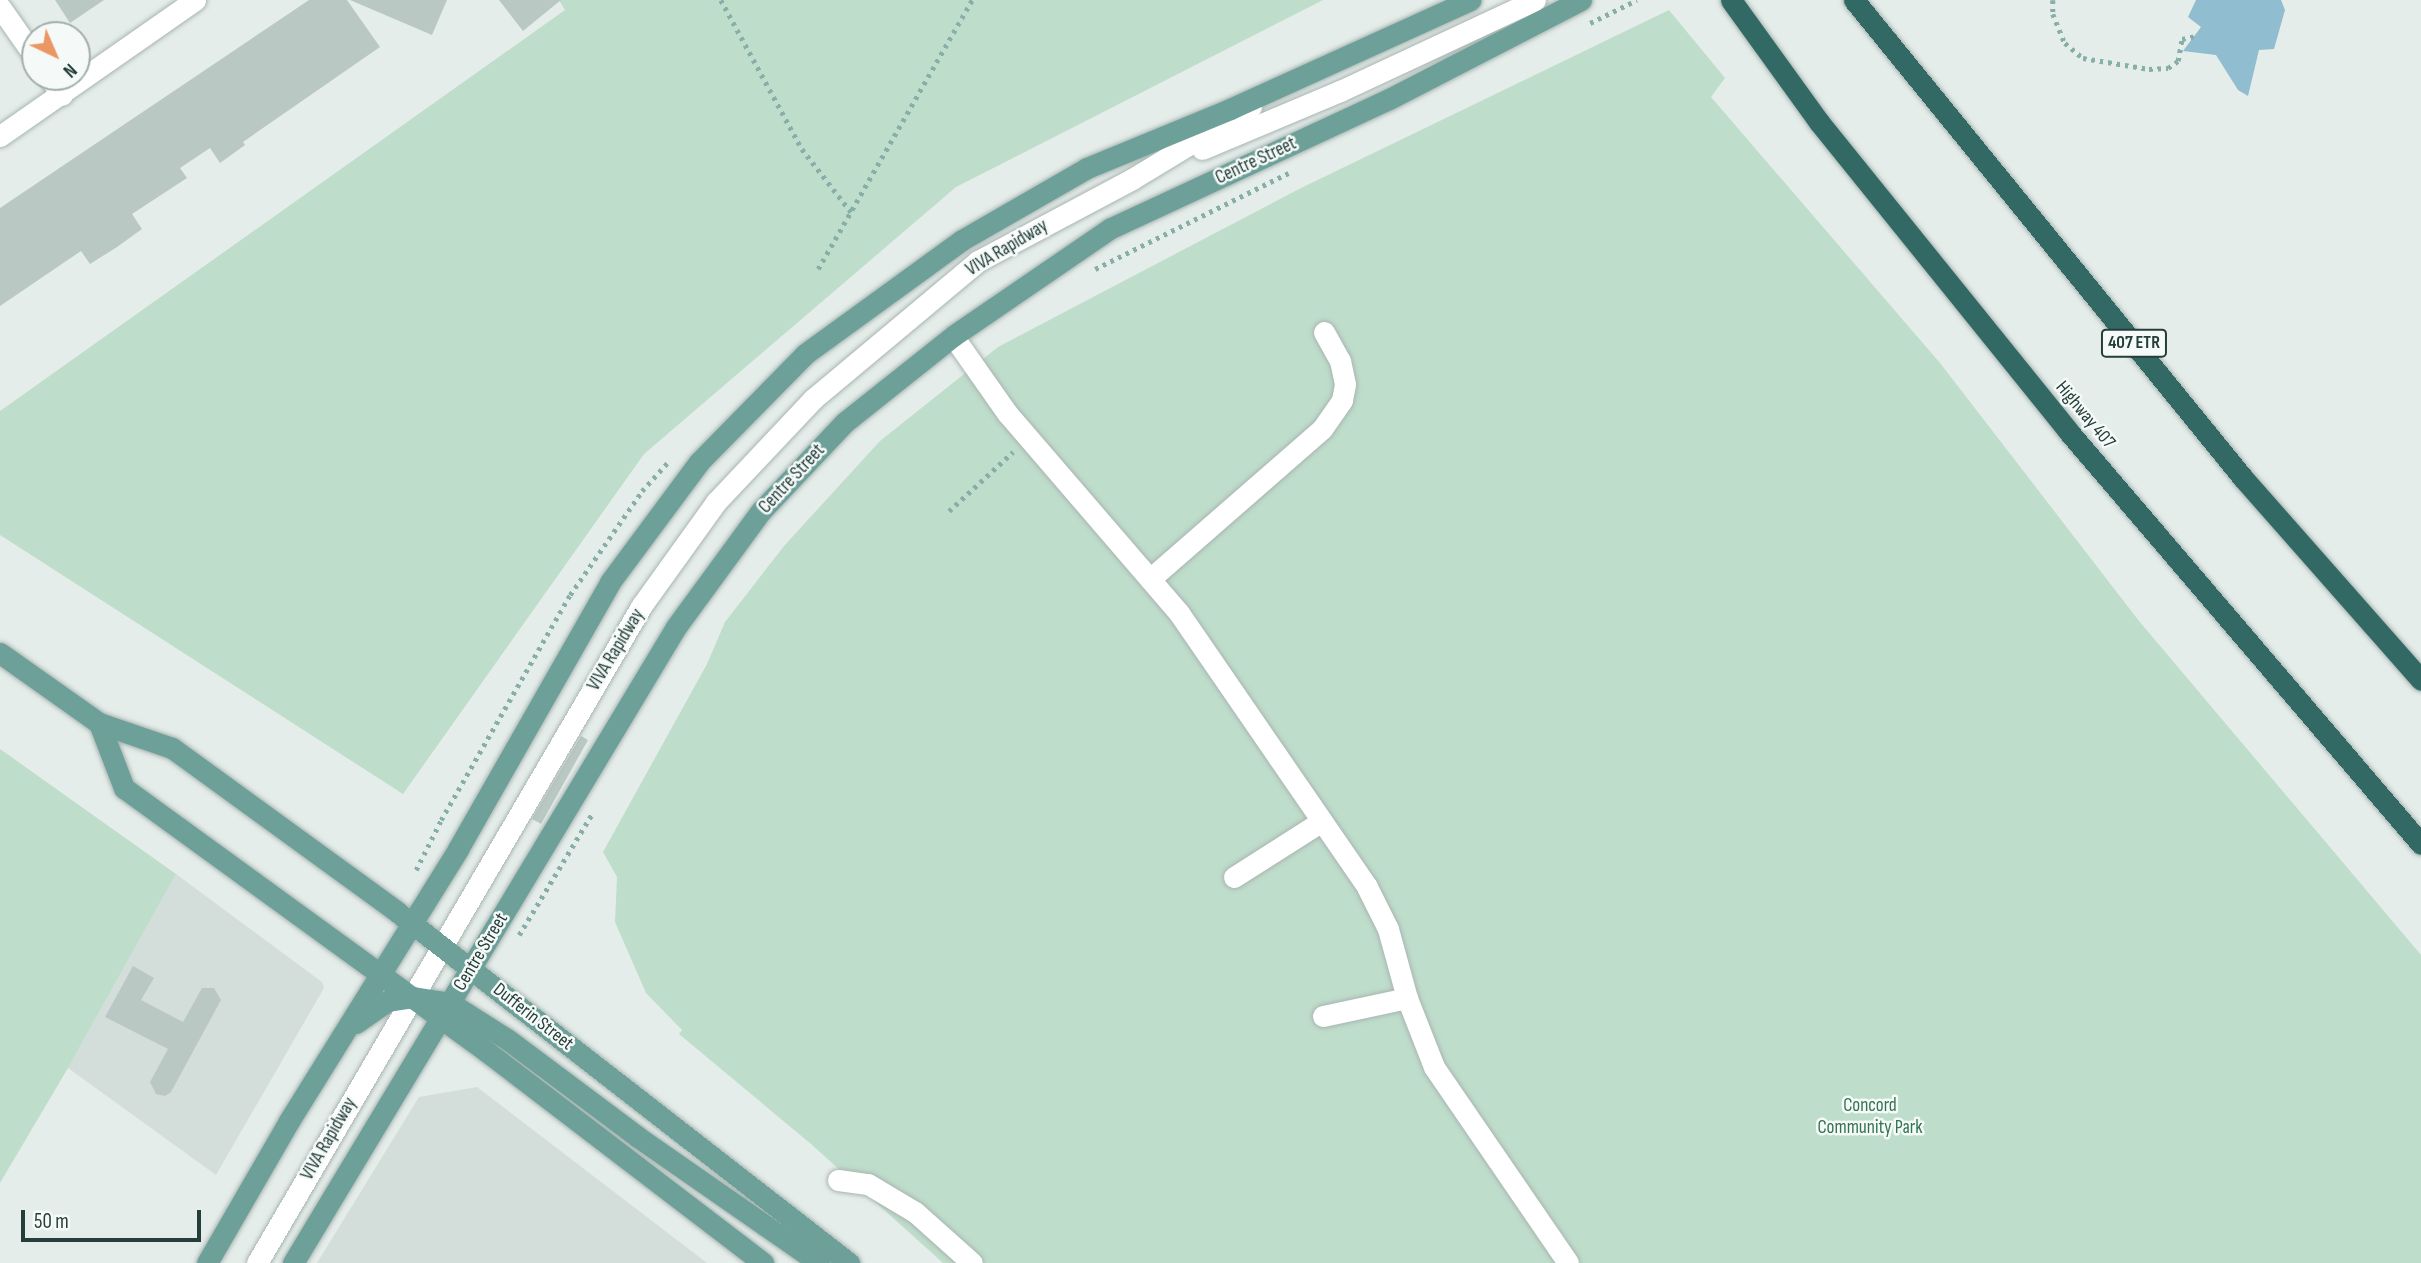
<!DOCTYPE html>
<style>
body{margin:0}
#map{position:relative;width:2421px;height:1263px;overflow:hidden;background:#e5edea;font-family:"Sofia Sans Condensed",sans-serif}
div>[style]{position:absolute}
.built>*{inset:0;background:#d3ddda}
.green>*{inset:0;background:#bfddcb}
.water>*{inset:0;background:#90bdcf}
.building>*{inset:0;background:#bac8c4}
.path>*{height:4.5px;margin-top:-2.25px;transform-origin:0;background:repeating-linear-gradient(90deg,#87afa7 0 3.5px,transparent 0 8.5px)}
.roads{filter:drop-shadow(0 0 2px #a8b5b2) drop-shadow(0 0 2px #a8b5b2)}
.minor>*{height:21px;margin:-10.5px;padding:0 10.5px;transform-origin:10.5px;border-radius:10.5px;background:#fff}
.major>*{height:21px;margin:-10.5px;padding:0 10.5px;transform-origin:10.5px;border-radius:10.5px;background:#6ca099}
.highway>*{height:21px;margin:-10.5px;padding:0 10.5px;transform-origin:10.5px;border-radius:10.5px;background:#326964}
span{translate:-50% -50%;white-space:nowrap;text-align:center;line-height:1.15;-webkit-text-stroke:5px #f5faf8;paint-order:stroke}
.shield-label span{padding:2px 5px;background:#f5faf8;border:2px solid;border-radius:5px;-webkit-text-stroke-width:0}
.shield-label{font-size:18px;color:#253e3a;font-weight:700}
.street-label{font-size:19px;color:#253e3a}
.park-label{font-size:19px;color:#317352}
.north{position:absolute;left:21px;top:21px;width:70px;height:70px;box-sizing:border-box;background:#f5faf8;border:2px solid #a2afac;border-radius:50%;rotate:136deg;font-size:19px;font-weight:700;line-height:28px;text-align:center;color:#253e3a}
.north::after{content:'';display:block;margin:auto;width:24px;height:32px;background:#ea9665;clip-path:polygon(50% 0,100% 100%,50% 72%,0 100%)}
.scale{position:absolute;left:21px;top:1210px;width:180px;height:32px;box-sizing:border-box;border:4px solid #253e3a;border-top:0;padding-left:9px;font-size:21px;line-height:24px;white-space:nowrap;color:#253e3a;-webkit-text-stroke:5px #f5faf8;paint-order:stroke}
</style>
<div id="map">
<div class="built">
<div style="clip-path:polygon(176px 874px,322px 982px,324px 988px,216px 1175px,68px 1068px)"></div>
<div style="clip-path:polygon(477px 1087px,707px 1263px,317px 1263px,419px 1097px)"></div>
</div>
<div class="green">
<div style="clip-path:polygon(559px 0,1323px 0,956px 187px,644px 454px,403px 794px,0 535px,0 411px,565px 10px)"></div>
<div style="clip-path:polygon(1669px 10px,1725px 78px,1711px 97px,1940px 363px,2139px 621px,2421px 955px,2421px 1263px,943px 1263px,811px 1144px,679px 1034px,682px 1030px,646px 993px,615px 922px,617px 877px,603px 852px,707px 664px,725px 622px,784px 546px,880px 441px,998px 347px,1299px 189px)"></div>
<div style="clip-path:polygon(0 749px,176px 874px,68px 1068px,0 1183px)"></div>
</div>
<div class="water">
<div style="clip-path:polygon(2196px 0,2281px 0,2285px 10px,2274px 49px,2259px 50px,2248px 96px,2238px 90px,2216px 55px,2183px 51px,2201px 27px,2188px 17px)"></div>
</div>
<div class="building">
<div style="clip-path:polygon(55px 0,104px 0,70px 23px)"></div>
<div style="clip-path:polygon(309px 0,347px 0,380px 47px,243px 142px,245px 145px,220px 163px,210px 148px,180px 168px,187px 178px,132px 214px,142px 229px,117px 247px,90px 264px,81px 251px,0 306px,0 208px)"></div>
<div style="clip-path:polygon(350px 0,447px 0,432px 35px)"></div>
<div style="clip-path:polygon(499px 0,561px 0,523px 31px)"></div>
<div style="clip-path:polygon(581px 736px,588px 740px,541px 824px,532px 819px)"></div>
<div style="clip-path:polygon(133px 966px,154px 978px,141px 1000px,183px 1022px,202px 988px,214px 988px,221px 1000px,171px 1092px,165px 1096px,156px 1094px,150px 1082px,168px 1049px,105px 1017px)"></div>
</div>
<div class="path">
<div style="left:721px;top:0;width:170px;rotate:61.5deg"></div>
<div style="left:802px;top:149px;width:80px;rotate:52.1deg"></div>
<div style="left:2053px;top:0;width:14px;rotate:90deg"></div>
<div style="left:2053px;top:14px;width:31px;rotate:68deg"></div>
<div style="left:2065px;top:43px;width:23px;rotate:40deg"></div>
<div style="left:2083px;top:58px;width:67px;rotate:9.5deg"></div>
<div style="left:2149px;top:69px;width:19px;rotate:-3deg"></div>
<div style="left:2168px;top:68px;width:12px;rotate:-35deg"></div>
<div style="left:2178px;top:61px;width:22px;rotate:-80deg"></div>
<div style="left:2182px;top:39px;width:13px;rotate:-13deg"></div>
<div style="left:1590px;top:23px;width:52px;rotate:-26.1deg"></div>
<div style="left:818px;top:269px;width:310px;rotate:-60.2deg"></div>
<div style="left:1095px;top:269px;width:216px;rotate:-26.4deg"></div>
<div style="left:949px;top:511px;width:87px;rotate:-42.7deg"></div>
<div style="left:416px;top:870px;width:56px;rotate:-63.4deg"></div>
<div style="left:441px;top:820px;width:259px;rotate:-60.2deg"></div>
<div style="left:570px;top:595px;width:126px;rotate:-55.3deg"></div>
<div style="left:642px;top:491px;width:39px;rotate:-48deg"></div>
<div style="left:519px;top:935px;width:141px;rotate:-58.9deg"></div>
</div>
<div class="roads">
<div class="minor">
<div style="left:0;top:7px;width:61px;rotate:55deg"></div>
<div style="left:49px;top:77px;width:22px;rotate:54deg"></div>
<div style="left:0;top:136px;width:238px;rotate:-34.9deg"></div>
<div style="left:1202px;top:149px;width:150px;rotate:-22.8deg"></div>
<div style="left:1340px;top:91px;width:215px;rotate:-25deg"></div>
<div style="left:953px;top:336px;width:94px;rotate:55deg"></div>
<div style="left:1007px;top:413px;width:264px;rotate:49.3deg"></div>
<div style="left:1179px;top:613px;width:332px;rotate:55.5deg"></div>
<div style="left:1367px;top:887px;width:47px;rotate:63.4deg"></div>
<div style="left:1388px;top:929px;width:72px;rotate:74.6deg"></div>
<div style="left:1407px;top:998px;width:74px;rotate:68.6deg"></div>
<div style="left:1434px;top:1067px;width:237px;rotate:55.6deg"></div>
<div style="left:1150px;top:579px;width:228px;rotate:-41.1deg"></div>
<div style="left:1322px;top:429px;width:35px;rotate:-55deg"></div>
<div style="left:1342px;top:400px;width:16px;rotate:-79deg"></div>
<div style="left:1345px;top:384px;width:24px;rotate:-102deg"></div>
<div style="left:1340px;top:361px;width:33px;rotate:-119deg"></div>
<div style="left:1234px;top:877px;width:104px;rotate:-32.5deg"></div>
<div style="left:1323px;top:1016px;width:86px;rotate:-12.1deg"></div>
<div style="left:838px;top:1180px;width:30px;rotate:8deg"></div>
<div style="left:868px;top:1184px;width:55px;rotate:30.8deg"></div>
<div style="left:915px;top:1212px;width:76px;rotate:41.8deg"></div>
<div style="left:257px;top:1263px;width:762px;rotate:-59.67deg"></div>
<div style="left:642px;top:605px;width:127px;rotate:-54.3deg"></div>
<div style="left:716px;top:502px;width:141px;rotate:-46.7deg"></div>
<div style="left:813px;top:399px;width:215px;rotate:-39.9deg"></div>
<div style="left:978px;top:261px;width:174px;rotate:-28deg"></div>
<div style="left:1132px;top:179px;width:139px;rotate:-31.2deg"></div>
</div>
<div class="major">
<div style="left:0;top:653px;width:121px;rotate:35.3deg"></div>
<div style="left:99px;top:723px;width:77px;rotate:18.9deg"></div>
<div style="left:172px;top:748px;width:277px;rotate:36deg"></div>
<div style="left:396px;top:911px;width:574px;rotate:37.85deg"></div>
<div style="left:99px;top:723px;width:70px;rotate:69deg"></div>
<div style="left:124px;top:788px;width:447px;rotate:36deg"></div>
<div style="left:486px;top:1051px;width:349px;rotate:37.4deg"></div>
<div style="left:356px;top:1023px;width:39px;rotate:-35deg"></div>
<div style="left:388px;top:1001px;width:25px;rotate:-9deg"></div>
<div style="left:413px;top:997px;width:37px;rotate:9deg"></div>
<div style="left:450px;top:1003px;width:67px;rotate:32.3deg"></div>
<div style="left:507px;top:1039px;width:164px;rotate:36.8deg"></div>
<div style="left:638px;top:1137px;width:221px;rotate:34.8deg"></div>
<div style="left:207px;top:1263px;width:164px;rotate:-60deg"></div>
<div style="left:289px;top:1121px;width:320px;rotate:-58.1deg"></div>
<div style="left:458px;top:849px;width:307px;rotate:-60.3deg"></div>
<div style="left:610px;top:582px;width:149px;rotate:-53.4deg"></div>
<div style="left:699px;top:462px;width:151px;rotate:-45.5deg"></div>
<div style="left:805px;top:354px;width:194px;rotate:-36deg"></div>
<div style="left:962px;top:240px;width:144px;rotate:-29.9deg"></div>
<div style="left:1087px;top:168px;width:155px;rotate:-22.4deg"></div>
<div style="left:1230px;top:109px;width:264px;rotate:-24.4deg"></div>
<div style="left:293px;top:1263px;width:742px;rotate:-58.94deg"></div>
<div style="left:676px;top:627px;width:144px;rotate:-53.8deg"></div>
<div style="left:761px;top:511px;width:122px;rotate:-46.7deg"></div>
<div style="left:845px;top:422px;width:138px;rotate:-38.5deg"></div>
<div style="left:953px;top:336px;width:191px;rotate:-34.4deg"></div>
<div style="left:1111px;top:228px;width:306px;rotate:-24.9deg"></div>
<div style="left:1389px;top:99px;width:216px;rotate:-27.3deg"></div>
</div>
<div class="highway">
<div style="left:1731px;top:0;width:150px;rotate:54.2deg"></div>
<div style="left:1819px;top:122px;width:397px;rotate:51.1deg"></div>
<div style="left:2068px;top:431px;width:543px;rotate:49.48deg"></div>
<div style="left:1854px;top:0;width:616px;rotate:50.86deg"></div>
<div style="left:2243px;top:478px;width:269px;rotate:48.6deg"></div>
</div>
</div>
<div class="shield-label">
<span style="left:2134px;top:343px">407 ETR</span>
</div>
<div class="street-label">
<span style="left:1256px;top:161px;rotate:-25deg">Centre Street</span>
<span style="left:1007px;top:248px;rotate:-31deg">VIVA Rapidway</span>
<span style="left:2085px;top:415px;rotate:50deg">Highway 407</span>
<span style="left:792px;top:479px;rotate:-47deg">Centre Street</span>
<span style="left:616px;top:650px;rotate:-59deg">VIVA Rapidway</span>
<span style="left:481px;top:952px;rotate:-59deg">Centre Street</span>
<span style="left:533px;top:1017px;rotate:38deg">Dufferin Street</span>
<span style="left:329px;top:1139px;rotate:-60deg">VIVA Rapidway</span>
</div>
<div class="park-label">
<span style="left:1870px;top:1117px">Concord<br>Community Park</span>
</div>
<div class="north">N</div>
<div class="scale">50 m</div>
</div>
